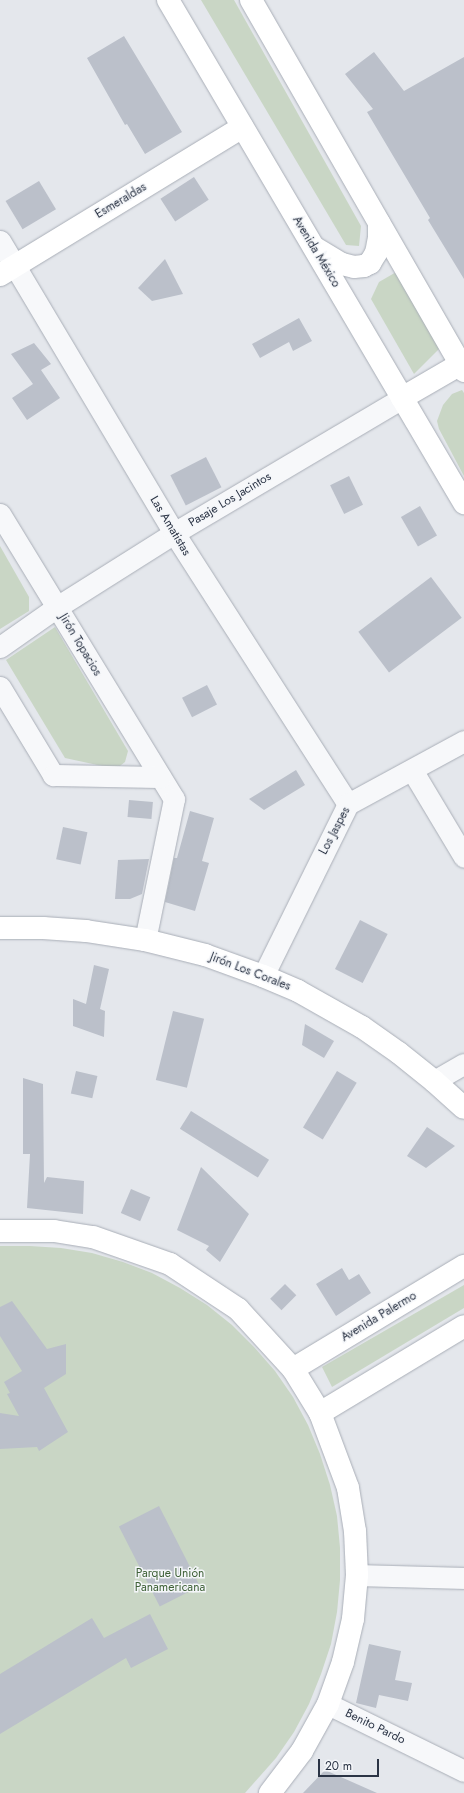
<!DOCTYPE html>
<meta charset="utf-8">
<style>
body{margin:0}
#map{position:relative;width:464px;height:1793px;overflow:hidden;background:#e4e7ec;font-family:Jost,sans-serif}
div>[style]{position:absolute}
.green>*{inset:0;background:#c9d6c5}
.building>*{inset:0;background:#bbc0ca;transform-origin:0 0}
.roads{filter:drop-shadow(0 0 1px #a9aeb7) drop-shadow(0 0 1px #a9aeb7)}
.street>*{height:21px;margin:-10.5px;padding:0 10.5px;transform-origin:10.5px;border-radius:10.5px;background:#f7f8fa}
.secondary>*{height:22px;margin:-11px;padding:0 11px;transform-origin:11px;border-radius:11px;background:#fff}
.primary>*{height:22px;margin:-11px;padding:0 11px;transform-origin:11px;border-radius:11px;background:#fff}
span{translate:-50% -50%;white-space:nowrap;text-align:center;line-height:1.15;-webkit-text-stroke:3px #f4f6f9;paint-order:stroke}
.street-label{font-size:12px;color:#2b3445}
.park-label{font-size:12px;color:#3f6138}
.scale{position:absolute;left:318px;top:1759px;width:61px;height:18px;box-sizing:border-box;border:2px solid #2b3445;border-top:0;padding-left:5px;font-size:12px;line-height:14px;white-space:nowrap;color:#2b3445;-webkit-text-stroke:3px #f4f6f9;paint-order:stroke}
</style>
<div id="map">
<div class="green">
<div style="clip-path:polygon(201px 0,234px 0,361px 226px,359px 246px,346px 245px)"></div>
<div style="clip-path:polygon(398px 271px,440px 348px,414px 374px,371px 299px,379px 282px)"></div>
<div style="clip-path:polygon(462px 390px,464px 393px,464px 476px,439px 429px,437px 421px,443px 405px,452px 394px)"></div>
<div style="clip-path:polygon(0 546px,29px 597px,29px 611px,0 629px)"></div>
<div style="clip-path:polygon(55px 627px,128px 751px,125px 762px,116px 769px,65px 758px,6px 660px)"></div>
<div style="clip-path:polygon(0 1246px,30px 1246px,61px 1248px,92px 1253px,123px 1262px,152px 1273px,180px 1288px,207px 1305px,232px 1325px,254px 1347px,275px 1371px,293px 1397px,308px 1425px,320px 1454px,330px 1485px,337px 1516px,340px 1548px,340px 1580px,337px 1612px,331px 1644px,321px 1674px,309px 1704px,294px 1732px,276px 1758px,245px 1793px,0 1793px)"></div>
<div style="clip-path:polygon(464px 1285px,464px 1308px,332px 1387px,322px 1367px)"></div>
</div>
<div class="building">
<div style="clip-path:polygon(124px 36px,182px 132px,145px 154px,127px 124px,125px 125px,87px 58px)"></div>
<div style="clip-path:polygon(374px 52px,404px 91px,464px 57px,464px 279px,428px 220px,430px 218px,367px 112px,373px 109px,345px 74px)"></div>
<div style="left:194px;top:177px;width:27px;height:40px;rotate:57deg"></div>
<div style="left:39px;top:181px;width:33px;height:39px;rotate:59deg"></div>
<div style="clip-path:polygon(165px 259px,183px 294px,152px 301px,138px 288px)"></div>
<div style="clip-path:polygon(299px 318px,312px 341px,293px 351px,289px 342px,260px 358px,252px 344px)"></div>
<div style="clip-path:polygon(34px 343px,51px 364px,41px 370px,60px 398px,27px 420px,12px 398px,33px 384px,11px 354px)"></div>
<div style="left:206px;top:457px;width:34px;height:40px;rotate:63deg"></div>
<div style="left:349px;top:476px;width:32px;height:21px;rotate:64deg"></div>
<div style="left:420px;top:506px;width:34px;height:22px;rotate:60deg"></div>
<div style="left:431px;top:577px;width:51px;height:91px;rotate:53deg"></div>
<div style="left:207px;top:685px;width:22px;height:28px;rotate:63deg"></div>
<div style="clip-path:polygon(296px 770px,305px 785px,264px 810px,249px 799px)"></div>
<div style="left:129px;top:800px;width:24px;height:17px;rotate:5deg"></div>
<div style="clip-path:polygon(190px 811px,214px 818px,202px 861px,209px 863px,195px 911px,165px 902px,174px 858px,177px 858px)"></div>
<div style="left:63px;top:827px;width:25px;height:33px;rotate:12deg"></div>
<div style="clip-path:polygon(149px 859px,142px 894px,130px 899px,115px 899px,118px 860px)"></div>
<div style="left:360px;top:920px;width:31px;height:55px;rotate:27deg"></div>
<div style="clip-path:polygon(94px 965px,109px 969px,100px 1009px,105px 1011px,104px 1037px,73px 1026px,73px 999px,86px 1004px)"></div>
<div style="left:173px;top:1011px;width:32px;height:71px;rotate:14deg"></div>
<div style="clip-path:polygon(305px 1024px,334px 1041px,324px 1058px,302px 1045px)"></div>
<div style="left:76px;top:1071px;width:22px;height:23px;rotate:13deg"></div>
<div style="left:337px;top:1071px;width:23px;height:66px;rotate:31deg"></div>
<div style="clip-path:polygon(23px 1078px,43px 1084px,44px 1183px,47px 1177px,84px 1181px,83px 1214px,27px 1208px,30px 1154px,23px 1154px)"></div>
<div style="left:191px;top:1111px;width:92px;height:21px;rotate:32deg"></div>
<div style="clip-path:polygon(427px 1127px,455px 1146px,426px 1168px,407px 1156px)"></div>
<div style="clip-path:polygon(201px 1167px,249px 1214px,220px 1262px,206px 1250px,209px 1246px,177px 1230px)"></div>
<div style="left:131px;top:1189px;width:21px;height:26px;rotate:23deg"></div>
<div style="clip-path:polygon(342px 1268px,349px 1280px,359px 1274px,371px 1293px,336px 1316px,316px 1284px)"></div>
<div style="left:285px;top:1284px;width:16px;height:21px;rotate:45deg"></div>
<div style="clip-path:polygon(12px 1301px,47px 1349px,66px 1344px,66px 1374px,44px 1388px,68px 1432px,39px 1451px,37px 1447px,0 1449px,0 1413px,19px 1416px,7px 1394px,10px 1393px,4px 1382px,22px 1371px,0 1336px,0 1307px)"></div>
<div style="left:159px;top:1506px;width:90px;height:45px;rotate:63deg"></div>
<div style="clip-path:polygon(150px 1614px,168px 1649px,131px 1668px,126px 1658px,0 1734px,0 1674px,92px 1618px,104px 1638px)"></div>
<div style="clip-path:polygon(369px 1644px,401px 1651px,395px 1680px,412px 1683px,408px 1701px,379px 1695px,376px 1708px,356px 1703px)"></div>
<div style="clip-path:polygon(325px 1770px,377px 1793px,303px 1793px)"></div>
</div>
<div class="roads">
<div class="street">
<div style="left:0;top:241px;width:340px;rotate:59.2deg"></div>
<div style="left:174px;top:533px;width:322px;rotate:57.3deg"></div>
<div style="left:0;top:514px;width:334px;rotate:58.6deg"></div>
<div style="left:174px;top:799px;width:144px;rotate:101.6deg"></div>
<div style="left:0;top:647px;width:70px;rotate:-35.1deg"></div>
<div style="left:57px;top:607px;width:138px;rotate:-32.3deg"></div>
<div style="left:174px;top:533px;width:265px;rotate:-30.6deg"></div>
<div style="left:0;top:687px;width:103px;rotate:58.9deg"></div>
<div style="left:53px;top:775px;width:107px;rotate:1.1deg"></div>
<div style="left:412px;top:770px;width:101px;rotate:59.1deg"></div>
<div style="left:263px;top:976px;width:192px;rotate:-63.7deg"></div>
<div style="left:348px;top:804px;width:132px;rotate:-28.5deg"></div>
<div style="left:434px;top:1081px;width:34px;rotate:-30deg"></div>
<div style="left:357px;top:1575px;width:107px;rotate:1.6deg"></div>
<div style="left:328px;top:1704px;width:152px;rotate:26.2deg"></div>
</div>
<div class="secondary">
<div style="left:0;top:275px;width:284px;rotate:-31.4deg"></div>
<div style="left:402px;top:398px;width:72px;rotate:-30.1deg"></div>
<div style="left:0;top:928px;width:43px"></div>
<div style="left:43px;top:928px;width:43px;rotate:4deg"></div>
<div style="left:86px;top:931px;width:60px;rotate:8.7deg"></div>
<div style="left:145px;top:940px;width:62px;rotate:14deg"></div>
<div style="left:205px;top:955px;width:62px;rotate:19.9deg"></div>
<div style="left:263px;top:976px;width:38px;rotate:23deg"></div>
<div style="left:298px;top:991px;width:73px;rotate:29.4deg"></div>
<div style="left:362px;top:1027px;width:45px;rotate:35.1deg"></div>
<div style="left:399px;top:1053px;width:45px;rotate:38.7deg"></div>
<div style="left:434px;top:1081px;width:40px;rotate:42deg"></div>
<div style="left:0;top:1231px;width:54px"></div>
<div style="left:54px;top:1231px;width:39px;rotate:9deg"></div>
<div style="left:93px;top:1237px;width:82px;rotate:19.3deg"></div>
<div style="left:170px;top:1264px;width:82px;rotate:33.5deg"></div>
<div style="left:238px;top:1309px;width:81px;rotate:47.5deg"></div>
<div style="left:293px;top:1369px;width:52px;rotate:58.5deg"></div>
<div style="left:320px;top:1413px;width:80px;rotate:69.5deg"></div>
<div style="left:348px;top:1488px;width:44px;rotate:80.8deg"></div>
<div style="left:355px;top:1531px;width:44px;rotate:87.4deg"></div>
<div style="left:357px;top:1575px;width:44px;rotate:95.2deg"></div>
<div style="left:353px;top:1619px;width:44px;rotate:103.1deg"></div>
<div style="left:343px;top:1662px;width:45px;rotate:109.7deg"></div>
<div style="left:328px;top:1704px;width:54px;rotate:119deg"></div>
<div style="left:302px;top:1751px;width:53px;rotate:127.3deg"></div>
<div style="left:293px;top:1369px;width:200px;rotate:-31.1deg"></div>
<div style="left:320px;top:1413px;width:168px;rotate:-31.1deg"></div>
</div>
<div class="primary">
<div style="left:168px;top:0;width:584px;rotate:59.52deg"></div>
<div style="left:251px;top:0;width:428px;rotate:60.1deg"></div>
<div style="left:315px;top:248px;width:31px;rotate:31deg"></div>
<div style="left:342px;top:264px;width:12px;rotate:14deg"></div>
<div style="left:354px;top:267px;width:10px;rotate:-6deg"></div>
<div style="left:364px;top:266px;width:7px;rotate:-27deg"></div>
<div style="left:370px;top:263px;width:12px;rotate:-59deg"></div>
<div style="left:376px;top:253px;width:16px;rotate:-79deg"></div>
<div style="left:379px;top:237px;width:14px;rotate:-90deg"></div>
</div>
</div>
<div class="street-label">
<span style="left:121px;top:201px;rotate:-31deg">Esmeraldas</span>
<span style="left:316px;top:252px;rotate:59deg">Avenida México</span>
<span style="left:230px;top:500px;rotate:-31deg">Pasaje Los Jacintos</span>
<span style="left:170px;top:526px;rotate:59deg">Las Amatistas</span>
<span style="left:80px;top:645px;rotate:59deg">Jirón Topacios</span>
<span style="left:335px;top:831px;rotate:-62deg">Los Jaspes</span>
<span style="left:250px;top:972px;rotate:21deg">Jirón Los Corales</span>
<span style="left:379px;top:1317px;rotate:-31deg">Avenida Palermo</span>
<span style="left:375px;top:1727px;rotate:26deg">Benito Pardo</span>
</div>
<div class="park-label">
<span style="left:170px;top:1581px">Parque Unión<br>Panamericana</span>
</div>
<div class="scale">20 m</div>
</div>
